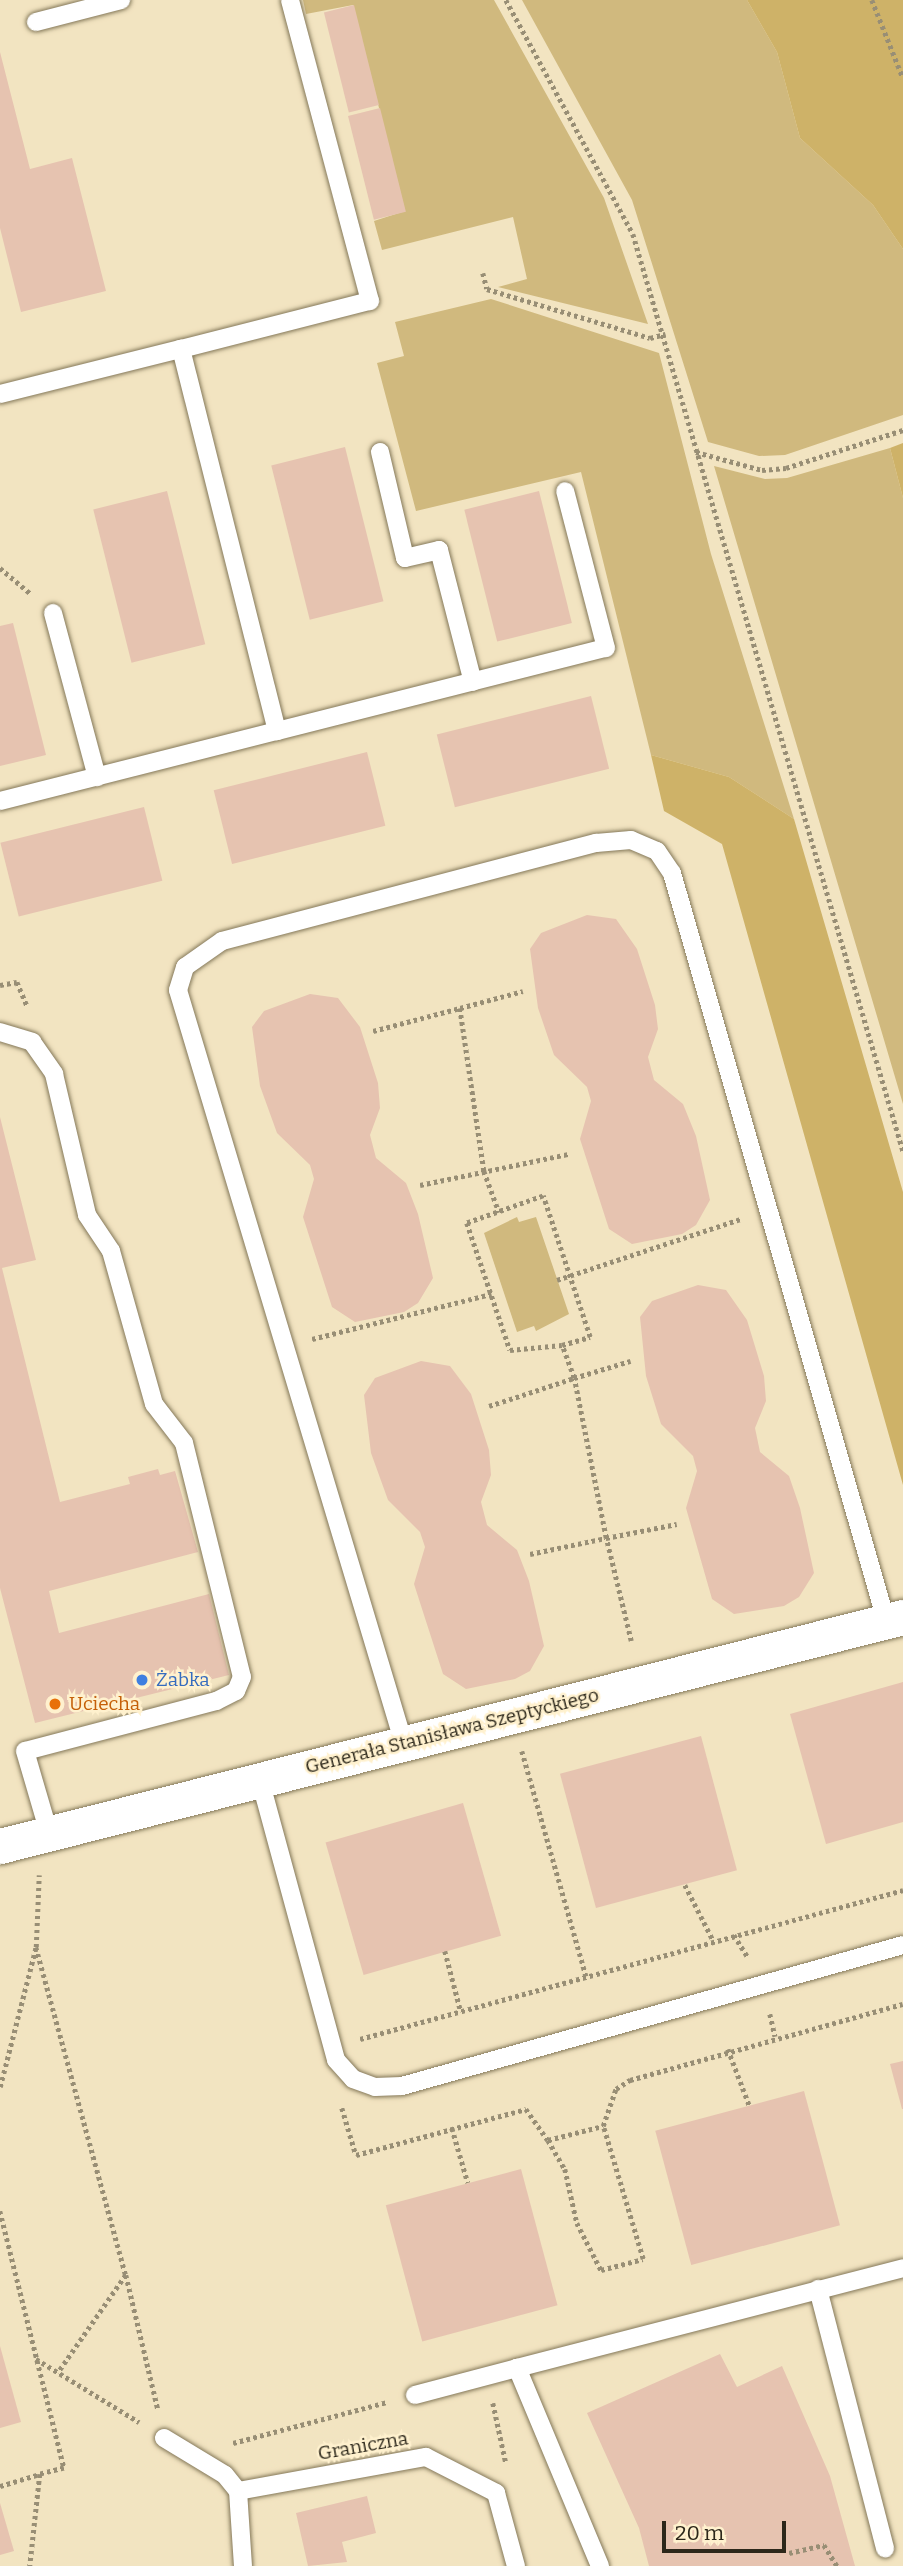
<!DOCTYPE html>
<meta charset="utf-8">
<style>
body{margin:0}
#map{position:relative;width:903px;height:2566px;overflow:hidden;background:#f2e4c1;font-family:Bitter,serif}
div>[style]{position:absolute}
.green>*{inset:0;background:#d0b97e}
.forest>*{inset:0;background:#ceb268}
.building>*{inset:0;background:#e6c3b0;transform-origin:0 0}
.path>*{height:4.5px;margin-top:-2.25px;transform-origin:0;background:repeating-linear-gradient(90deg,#988e75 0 3.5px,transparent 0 7px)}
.roads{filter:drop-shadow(0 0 2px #847859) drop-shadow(0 0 2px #847859)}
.lane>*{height:18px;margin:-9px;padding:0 9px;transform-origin:9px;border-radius:9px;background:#fff}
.street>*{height:35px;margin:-17.5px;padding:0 17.5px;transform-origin:17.5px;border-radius:17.5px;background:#fff}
.dots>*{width:19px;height:19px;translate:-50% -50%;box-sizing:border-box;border:4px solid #fff1ce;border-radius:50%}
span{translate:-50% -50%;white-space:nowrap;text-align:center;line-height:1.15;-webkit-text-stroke:5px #fff1ce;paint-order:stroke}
.shop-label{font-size:19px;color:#366cbe}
.left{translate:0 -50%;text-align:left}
.food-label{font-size:19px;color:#c56008}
.street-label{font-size:19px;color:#2c271a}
.scale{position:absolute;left:662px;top:2521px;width:124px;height:32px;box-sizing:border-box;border:4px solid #2c271a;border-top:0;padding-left:9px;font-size:21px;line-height:24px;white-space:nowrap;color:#2c271a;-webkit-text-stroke:5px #fff1ce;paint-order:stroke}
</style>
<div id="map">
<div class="green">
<div style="clip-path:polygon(303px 0,494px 0,604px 198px,648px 324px,498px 287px,527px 279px,513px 217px,382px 250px,374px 221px,405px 211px,353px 5px,306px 14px)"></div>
<div style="clip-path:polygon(522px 0,747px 0,777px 52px,800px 138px,873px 205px,903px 249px,903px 415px,785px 455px,759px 456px,708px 442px,632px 200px)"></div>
<div style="clip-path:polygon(491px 299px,659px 353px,711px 554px,794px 819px,729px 777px,651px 755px,581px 472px,416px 511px,377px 363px,404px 356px,395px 322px)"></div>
<div style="clip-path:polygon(890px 448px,903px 498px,903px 1104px,714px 466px,765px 479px,787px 478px)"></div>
<div style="clip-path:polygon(517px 1217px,519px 1222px,536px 1217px,569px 1314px,536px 1331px,534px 1326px,517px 1332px,484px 1233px)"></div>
</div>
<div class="forest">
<div style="clip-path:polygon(747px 0,903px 0,903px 249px,873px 205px,800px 138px,777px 52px)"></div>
<div style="clip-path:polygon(903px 443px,903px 498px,890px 448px)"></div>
<div style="clip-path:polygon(651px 755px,729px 777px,794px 819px,903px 1192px,903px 1485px,722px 844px,664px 811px)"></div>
</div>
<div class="building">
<div style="left:354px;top:5px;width:103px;height:31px;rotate:76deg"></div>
<div style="clip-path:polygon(0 52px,30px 169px,72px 158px,106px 291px,21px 312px,0 228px)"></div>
<div style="left:380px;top:108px;width:107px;height:33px;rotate:76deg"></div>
<div style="left:345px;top:447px;width:159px;height:76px;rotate:76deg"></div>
<div style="left:167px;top:491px;width:158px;height:76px;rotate:76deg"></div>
<div style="left:539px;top:491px;width:136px;height:77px;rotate:76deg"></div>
<div style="clip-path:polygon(13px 623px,46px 755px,0 766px,0 626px)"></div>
<div style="left:591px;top:696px;width:75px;height:159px;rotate:76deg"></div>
<div style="left:367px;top:752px;width:76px;height:158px;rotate:76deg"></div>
<div style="left:144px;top:807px;width:76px;height:148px;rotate:76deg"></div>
<div style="clip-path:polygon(587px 915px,616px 919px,637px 949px,655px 1005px,658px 1029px,648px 1057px,654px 1080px,683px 1104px,696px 1136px,710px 1200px,696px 1225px,682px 1234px,632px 1244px,609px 1229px,580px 1139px,591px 1101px,587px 1087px,554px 1055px,538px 1008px,530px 949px,541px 933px)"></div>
<div style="clip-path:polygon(310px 994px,338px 998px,360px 1027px,378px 1083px,380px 1108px,370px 1135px,376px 1158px,406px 1183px,418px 1214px,433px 1278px,418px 1303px,404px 1312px,355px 1322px,332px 1307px,303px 1217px,314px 1179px,310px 1165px,277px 1133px,260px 1086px,252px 1027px,264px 1011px)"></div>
<div style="clip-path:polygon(0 1117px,36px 1260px,2px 1268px,60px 1502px,130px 1484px,128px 1477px,158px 1469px,160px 1475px,175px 1471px,198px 1552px,49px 1591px,59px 1633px,209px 1594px,229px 1675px,35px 1723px,0 1588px)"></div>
<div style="clip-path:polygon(698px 1285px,726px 1290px,747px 1320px,764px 1376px,766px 1401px,755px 1428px,760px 1452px,789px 1476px,800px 1508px,814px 1573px,799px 1597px,784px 1606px,734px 1614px,712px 1599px,686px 1508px,697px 1471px,693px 1456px,661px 1424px,646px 1376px,640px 1317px,652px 1301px)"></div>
<div style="clip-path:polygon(421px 1361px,450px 1366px,471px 1394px,489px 1450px,491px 1475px,481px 1502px,487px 1525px,517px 1550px,529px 1581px,544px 1646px,530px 1671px,515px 1679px,466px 1689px,443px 1674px,414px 1584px,425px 1547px,420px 1532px,388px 1500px,371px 1453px,364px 1395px,375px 1378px)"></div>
<div style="clip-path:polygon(903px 1682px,903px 1822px,826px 1844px,790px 1714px)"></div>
<div style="left:701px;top:1736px;width:139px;height:146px;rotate:75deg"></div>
<div style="left:463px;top:1803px;width:138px;height:143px;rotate:74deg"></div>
<div style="clip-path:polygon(903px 2061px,903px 2109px,902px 2109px,890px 2064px)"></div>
<div style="left:804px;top:2091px;width:139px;height:154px;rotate:75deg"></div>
<div style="left:521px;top:2169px;width:141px;height:140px;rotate:75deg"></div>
<div style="clip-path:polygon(0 2346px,21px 2422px,0 2428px)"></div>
<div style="clip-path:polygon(720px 2354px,737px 2387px,782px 2366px,830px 2476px,855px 2566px,649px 2566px,639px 2528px,587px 2413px)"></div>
<div style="clip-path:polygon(367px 2496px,376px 2533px,342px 2542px,347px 2562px,308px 2566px,296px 2513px)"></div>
<div style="clip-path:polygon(0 2503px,14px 2551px,0 2555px)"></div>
</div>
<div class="path">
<div style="left:506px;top:0;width:266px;rotate:61.5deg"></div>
<div style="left:633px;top:234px;width:956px;rotate:73.59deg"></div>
<div style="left:872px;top:0;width:84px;rotate:68.3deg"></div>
<div style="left:483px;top:273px;width:16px;rotate:76deg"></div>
<div style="left:487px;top:289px;width:170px;rotate:16.7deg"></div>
<div style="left:650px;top:338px;width:16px;rotate:-15deg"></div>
<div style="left:696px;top:452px;width:68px;rotate:15.3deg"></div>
<div style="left:762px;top:470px;width:24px;rotate:-5deg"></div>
<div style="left:786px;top:468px;width:123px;rotate:-18deg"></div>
<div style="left:0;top:568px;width:40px;rotate:40deg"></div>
<div style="left:0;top:985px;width:17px;rotate:-10deg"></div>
<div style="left:17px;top:982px;width:26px;rotate:67deg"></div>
<div style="left:460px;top:1008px;width:65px;rotate:-15.1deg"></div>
<div style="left:373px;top:1031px;width:90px;rotate:-14.8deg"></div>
<div style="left:460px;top:1008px;width:165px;rotate:81.6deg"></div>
<div style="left:484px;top:1171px;width:44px;rotate:69.9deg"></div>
<div style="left:420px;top:1185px;width:152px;rotate:-11.8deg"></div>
<div style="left:557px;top:1280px;width:193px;rotate:-18.4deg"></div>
<div style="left:312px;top:1339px;width:185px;rotate:-14.1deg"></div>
<div style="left:489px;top:1406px;width:89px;rotate:-18.2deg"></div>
<div style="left:574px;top:1378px;width:35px;rotate:-110deg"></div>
<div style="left:562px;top:1345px;width:29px;rotate:-16deg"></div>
<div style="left:590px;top:1337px;width:149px;rotate:-108.4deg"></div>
<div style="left:543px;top:1196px;width:81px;rotate:160.4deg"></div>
<div style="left:467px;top:1223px;width:134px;rotate:71.3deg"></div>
<div style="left:510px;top:1350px;width:52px;rotate:-5.5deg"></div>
<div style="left:530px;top:1554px;width:78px;rotate:-11.9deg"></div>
<div style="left:606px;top:1538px;width:163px;rotate:-101.3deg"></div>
<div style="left:574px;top:1378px;width:59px;rotate:-16.9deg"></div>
<div style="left:631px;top:1641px;width:106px;rotate:-103.6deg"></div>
<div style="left:606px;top:1538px;width:72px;rotate:-11.2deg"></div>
<div style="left:522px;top:1751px;width:234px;rotate:74.1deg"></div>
<div style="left:685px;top:1885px;width:62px;rotate:63deg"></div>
<div style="left:734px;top:1935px;width:26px;rotate:58deg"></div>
<div style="left:36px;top:1947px;width:340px;rotate:74.7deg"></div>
<div style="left:126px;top:2275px;width:119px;rotate:124.8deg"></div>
<div style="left:445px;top:1951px;width:63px;rotate:75.3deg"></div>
<div style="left:770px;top:2014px;width:23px;rotate:77deg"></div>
<div style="left:360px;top:2039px;width:563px;rotate:-15.34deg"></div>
<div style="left:728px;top:2049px;width:62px;rotate:69.2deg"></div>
<div style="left:0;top:2087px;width:145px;rotate:-75.6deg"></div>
<div style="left:36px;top:1947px;width:72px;rotate:-87.6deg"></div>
<div style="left:342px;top:2108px;width:49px;rotate:73.4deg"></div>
<div style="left:356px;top:2155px;width:176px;rotate:-15.1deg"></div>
<div style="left:526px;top:2109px;width:38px;rotate:55deg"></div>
<div style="left:548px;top:2140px;width:57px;rotate:-14.3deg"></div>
<div style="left:603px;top:2126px;width:39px;rotate:-71deg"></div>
<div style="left:616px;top:2089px;width:17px;rotate:-33deg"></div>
<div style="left:630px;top:2080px;width:283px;rotate:-15.6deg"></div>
<div style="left:452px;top:2128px;width:57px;rotate:73.8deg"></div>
<div style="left:548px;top:2140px;width:34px;rotate:60deg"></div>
<div style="left:565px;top:2169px;width:55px;rotate:77.5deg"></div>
<div style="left:577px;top:2223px;width:53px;rotate:62.9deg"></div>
<div style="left:601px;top:2270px;width:43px;rotate:-14.7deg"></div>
<div style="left:643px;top:2259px;width:139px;rotate:-106.7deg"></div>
<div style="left:0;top:2211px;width:265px;rotate:76deg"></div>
<div style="left:64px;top:2468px;width:25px;rotate:166deg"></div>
<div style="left:40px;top:2474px;width:93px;rotate:96.2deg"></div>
<div style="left:126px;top:2275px;width:138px;rotate:76.6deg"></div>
<div style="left:36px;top:2359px;width:121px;rotate:31.5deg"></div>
<div style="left:493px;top:2403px;width:61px;rotate:77.8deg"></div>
<div style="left:233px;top:2443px;width:159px;rotate:-14.9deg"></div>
<div style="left:0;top:2486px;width:42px;rotate:-16.7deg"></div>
<div style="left:789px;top:2553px;width:36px;rotate:-13deg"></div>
<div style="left:824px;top:2545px;width:25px;rotate:58deg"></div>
</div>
<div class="roads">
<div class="lane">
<div style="left:36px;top:22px;width:88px;rotate:-14.5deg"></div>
<div style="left:0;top:394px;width:187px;rotate:-14deg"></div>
<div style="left:380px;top:452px;width:109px;rotate:76.7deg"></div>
<div style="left:405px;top:558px;width:35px;rotate:-13deg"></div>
<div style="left:439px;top:550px;width:136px;rotate:75.6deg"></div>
<div style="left:53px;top:613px;width:170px;rotate:75deg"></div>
<div style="left:277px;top:731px;width:339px;rotate:-14.2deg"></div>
<div style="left:606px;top:648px;width:162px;rotate:-104.6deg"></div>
<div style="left:0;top:801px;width:286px;rotate:-14.2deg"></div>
<div style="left:277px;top:731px;width:394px;rotate:-104.1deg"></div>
<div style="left:181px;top:349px;width:195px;rotate:-14.3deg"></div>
<div style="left:370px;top:301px;width:311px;rotate:-104.9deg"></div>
<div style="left:0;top:1032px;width:34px;rotate:17deg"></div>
<div style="left:32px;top:1042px;width:39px;rotate:55deg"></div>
<div style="left:54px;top:1074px;width:145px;rotate:76.8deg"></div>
<div style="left:87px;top:1215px;width:43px;rotate:56.3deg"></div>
<div style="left:111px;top:1251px;width:159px;rotate:74.3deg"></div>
<div style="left:154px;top:1404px;width:49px;rotate:52.4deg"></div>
<div style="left:184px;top:1443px;width:241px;rotate:76.1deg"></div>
<div style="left:242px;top:1677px;width:15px;rotate:113deg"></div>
<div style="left:236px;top:1691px;width:22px;rotate:153deg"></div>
<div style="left:216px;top:1701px;width:197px;rotate:165.3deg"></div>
<div style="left:25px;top:1751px;width:85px;rotate:73.7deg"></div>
<div style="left:404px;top:1744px;width:787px;rotate:-106.69deg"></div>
<div style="left:178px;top:990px;width:24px;rotate:-73deg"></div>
<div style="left:185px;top:967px;width:45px;rotate:-35.1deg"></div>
<div style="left:222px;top:941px;width:387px;rotate:-14.7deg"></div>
<div style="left:596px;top:843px;width:35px;rotate:-5deg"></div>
<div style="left:631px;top:840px;width:28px;rotate:23deg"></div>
<div style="left:657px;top:851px;width:27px;rotate:56deg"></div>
<div style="left:672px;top:873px;width:778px;rotate:74.03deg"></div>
<div style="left:260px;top:1780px;width:290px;rotate:74.8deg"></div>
<div style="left:336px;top:2060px;width:25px;rotate:48deg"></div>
<div style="left:353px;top:2079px;width:23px;rotate:20deg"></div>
<div style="left:375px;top:2087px;width:27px;rotate:-2deg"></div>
<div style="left:402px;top:2086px;width:520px;rotate:-15.72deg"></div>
<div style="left:818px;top:2289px;width:268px;rotate:75.5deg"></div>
<div style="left:415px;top:2395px;width:106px;rotate:-14.8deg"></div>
<div style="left:164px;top:2438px;width:71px;rotate:31.2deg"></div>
<div style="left:225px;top:2475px;width:21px;rotate:51deg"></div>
<div style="left:238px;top:2491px;width:75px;rotate:86.2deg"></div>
<div style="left:238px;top:2491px;width:191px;rotate:-10.3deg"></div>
<div style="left:426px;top:2457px;width:79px;rotate:27.2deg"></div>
<div style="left:496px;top:2493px;width:76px;rotate:74.7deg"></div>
<div style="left:600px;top:2566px;width:215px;rotate:-112.7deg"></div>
<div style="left:517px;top:2368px;width:399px;rotate:-14.5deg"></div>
</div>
<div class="street">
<div style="left:0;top:1846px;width:932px;rotate:-14.23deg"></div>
</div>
</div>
<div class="dots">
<div style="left:142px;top:1680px;background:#3f7fe0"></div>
<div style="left:55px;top:1704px;background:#e8710a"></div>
</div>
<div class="shop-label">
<span class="left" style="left:156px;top:1680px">Żabka</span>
</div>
<div class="food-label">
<span class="left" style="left:69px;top:1704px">Uciecha</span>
</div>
<div class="street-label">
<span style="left:452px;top:1731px;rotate:-14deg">Generała Stanisława Szeptyckiego</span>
<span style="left:363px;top:2446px;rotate:-10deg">Graniczna</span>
</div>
<div class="scale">20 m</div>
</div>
